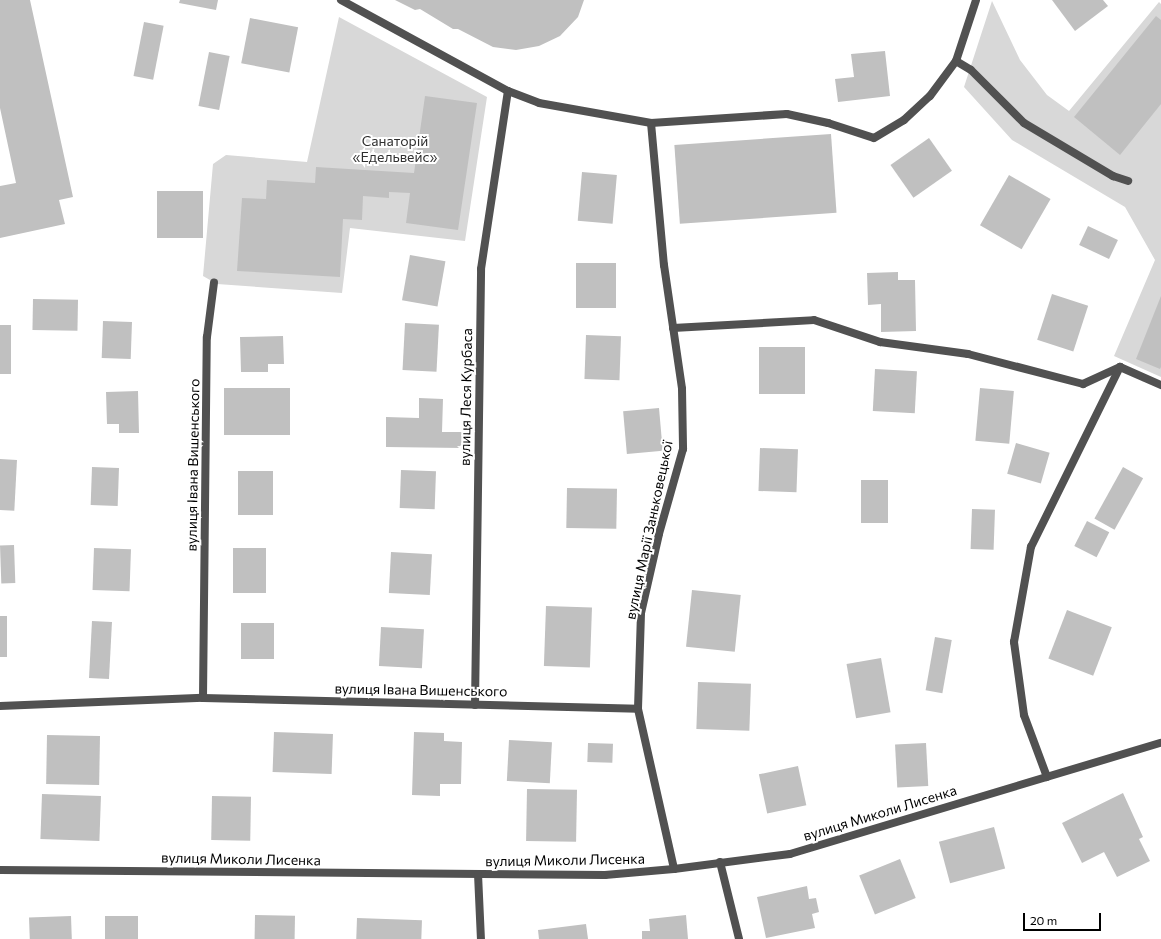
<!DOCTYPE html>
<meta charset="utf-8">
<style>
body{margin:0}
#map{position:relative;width:1161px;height:939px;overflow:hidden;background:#fff;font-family:Commissioner,sans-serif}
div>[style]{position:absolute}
.green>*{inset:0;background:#d8d8d8}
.building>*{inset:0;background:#c0c0c0;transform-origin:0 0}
.lane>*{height:8px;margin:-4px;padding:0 4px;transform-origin:4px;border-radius:4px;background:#515151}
.street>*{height:8px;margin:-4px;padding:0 4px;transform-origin:4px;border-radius:4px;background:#515151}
span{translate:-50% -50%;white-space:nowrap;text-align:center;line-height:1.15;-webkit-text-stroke:4px #fff;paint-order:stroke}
.park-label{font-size:14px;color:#2f2f2f}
.street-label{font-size:14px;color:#000}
.scale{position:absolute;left:1023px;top:913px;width:78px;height:18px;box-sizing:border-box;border:2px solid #000;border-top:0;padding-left:5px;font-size:12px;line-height:14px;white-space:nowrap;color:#000;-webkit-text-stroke:3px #fff;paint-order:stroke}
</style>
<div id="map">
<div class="green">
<div style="clip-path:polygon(992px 1px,1020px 60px,1047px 95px,1069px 111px,1159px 2px,1161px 4px,1161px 377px,1114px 356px,1155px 260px,1125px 207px,1012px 140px,964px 87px)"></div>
<div style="clip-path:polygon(339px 17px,487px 97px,465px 241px,350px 228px,342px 293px,217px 284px,203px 276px,213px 164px,226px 155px,307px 162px)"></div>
</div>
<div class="building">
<div style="clip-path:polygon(0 0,30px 0,73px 197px,59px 200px,65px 224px,0 238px,0 186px,16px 183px,0 108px)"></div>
<div style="clip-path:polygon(180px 0,218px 0,216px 10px,179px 3px)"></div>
<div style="clip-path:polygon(395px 0,584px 0,578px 17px,560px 36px,539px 46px,516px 50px,493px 47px,458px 29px,453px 29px,420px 9px,415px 10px)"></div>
<div style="clip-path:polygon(1052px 0,1103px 0,1108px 6px,1075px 31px)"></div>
<div style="clip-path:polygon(1156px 16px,1161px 20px,1161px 104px,1120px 155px,1074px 117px)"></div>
<div style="left:250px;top:18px;width:49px;height:46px;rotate:11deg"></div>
<div style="left:144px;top:22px;width:20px;height:55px;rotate:11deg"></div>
<div style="clip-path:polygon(885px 51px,890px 96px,838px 102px,835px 79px,854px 77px,851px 54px)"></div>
<div style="left:209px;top:52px;width:21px;height:55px;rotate:11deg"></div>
<div style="clip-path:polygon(425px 96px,477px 103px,458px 230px,406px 223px,410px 193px,389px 192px,389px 198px,363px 196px,362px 220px,343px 219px,340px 277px,237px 271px,242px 198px,266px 199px,267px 180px,315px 183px,316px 167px,414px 173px)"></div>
<div style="left:831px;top:134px;width:79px;height:157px;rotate:86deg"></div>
<div style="left:929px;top:138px;width:40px;height:47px;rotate:55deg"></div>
<div style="left:582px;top:172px;width:35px;height:49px;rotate:5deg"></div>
<div style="left:1009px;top:175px;width:48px;height:58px;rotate:30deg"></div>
<div style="left:157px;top:191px;width:46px;height:47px"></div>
<div style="left:1088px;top:226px;width:33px;height:21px;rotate:25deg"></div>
<div style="left:410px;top:255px;width:36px;height:46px;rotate:10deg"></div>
<div style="left:576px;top:263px;width:40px;height:45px"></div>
<div style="clip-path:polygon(898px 272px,898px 280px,915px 280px,916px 331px,881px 332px,881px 304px,868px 305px,867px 273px)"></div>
<div style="left:1052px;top:294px;width:38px;height:48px;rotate:18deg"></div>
<div style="clip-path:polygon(1161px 296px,1161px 367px,1160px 369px,1136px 359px)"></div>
<div style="left:33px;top:299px;width:45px;height:31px;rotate:1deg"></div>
<div style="left:103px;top:321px;width:29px;height:37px;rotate:2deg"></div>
<div style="left:405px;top:323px;width:34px;height:47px;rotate:3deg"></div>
<div style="left:0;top:325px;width:11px;height:49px"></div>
<div style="left:586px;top:335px;width:35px;height:44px;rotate:2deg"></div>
<div style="clip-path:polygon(283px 336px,284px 364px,268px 364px,268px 372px,241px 372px,240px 337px)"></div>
<div style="left:759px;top:347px;width:46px;height:47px"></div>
<div style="left:875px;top:369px;width:42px;height:42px;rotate:3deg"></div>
<div style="left:290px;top:388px;width:47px;height:66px;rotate:90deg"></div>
<div style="left:980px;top:388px;width:34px;height:53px;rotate:5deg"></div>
<div style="clip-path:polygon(138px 391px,139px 433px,119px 433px,119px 424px,107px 424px,106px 392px)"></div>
<div style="clip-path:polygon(419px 398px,443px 399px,442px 432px,463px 432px,462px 448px,386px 447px,386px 417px,419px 418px)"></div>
<div style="left:659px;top:408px;width:43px;height:36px;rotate:85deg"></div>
<div style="left:1016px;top:443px;width:35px;height:32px;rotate:16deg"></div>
<div style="left:760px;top:448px;width:38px;height:43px;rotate:2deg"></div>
<div style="left:0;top:459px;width:17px;height:51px;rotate:3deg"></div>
<div style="left:92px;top:467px;width:27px;height:38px;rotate:2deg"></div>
<div style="left:1123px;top:467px;width:23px;height:59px;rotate:29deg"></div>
<div style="left:401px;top:470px;width:35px;height:38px;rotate:2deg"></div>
<div style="left:238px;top:471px;width:35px;height:44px"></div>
<div style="left:861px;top:480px;width:27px;height:43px"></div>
<div style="left:567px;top:488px;width:50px;height:40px;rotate:1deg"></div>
<div style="left:972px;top:509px;width:23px;height:40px;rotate:2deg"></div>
<div style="left:1087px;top:521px;width:25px;height:28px;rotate:27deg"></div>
<div style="left:14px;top:545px;width:38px;height:14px;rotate:88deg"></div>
<div style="left:94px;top:548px;width:37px;height:42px;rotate:2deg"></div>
<div style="left:233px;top:548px;width:33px;height:45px"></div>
<div style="left:391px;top:552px;width:41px;height:41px;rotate:3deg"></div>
<div style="left:692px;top:590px;width:49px;height:57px;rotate:6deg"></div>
<div style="left:546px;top:606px;width:46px;height:60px;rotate:2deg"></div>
<div style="left:1067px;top:610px;width:48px;height:52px;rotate:21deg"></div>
<div style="left:0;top:616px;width:7px;height:41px"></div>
<div style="left:92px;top:621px;width:20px;height:57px;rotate:3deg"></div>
<div style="left:241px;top:623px;width:33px;height:36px"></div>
<div style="left:381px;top:627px;width:43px;height:39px;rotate:3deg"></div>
<div style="left:935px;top:637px;width:17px;height:54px;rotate:10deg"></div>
<div style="left:881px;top:658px;width:55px;height:35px;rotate:80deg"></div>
<div style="left:698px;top:682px;width:53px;height:47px;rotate:2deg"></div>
<div style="left:274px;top:732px;width:59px;height:40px;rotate:2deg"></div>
<div style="clip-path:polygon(414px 732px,444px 733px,444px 741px,462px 742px,461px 784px,440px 784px,440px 796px,412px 795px)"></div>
<div style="left:47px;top:735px;width:53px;height:49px;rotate:1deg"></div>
<div style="left:509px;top:740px;width:43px;height:41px;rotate:3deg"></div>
<div style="left:588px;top:743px;width:25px;height:19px;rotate:2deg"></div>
<div style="left:926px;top:743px;width:43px;height:31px;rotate:87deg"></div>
<div style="left:798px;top:766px;width:40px;height:40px;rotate:78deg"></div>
<div style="left:527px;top:789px;width:50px;height:52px;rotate:1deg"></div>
<div style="clip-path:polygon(1123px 793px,1143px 837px,1139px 839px,1150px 861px,1117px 877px,1104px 852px,1082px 863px,1062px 823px)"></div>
<div style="left:42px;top:794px;width:59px;height:45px;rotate:2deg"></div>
<div style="left:212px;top:796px;width:39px;height:44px;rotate:1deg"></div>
<div style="left:994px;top:827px;width:43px;height:57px;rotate:75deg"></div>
<div style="left:900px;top:859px;width:42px;height:44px;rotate:68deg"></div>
<div style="clip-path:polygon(807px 886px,809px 899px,816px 898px,819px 912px,812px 914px,815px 928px,766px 938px,757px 897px)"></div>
<div style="left:255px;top:915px;width:40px;height:24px;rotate:1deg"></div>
<div style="clip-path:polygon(686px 915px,688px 939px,642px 939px,642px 931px,650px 931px,649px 919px)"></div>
<div style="left:71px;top:916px;width:23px;height:42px;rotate:88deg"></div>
<div style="left:105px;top:916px;width:33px;height:23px"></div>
<div style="left:357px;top:918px;width:65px;height:21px;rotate:2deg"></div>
<div style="clip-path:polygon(586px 924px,588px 939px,539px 939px,538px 930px)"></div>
</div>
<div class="lane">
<div style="left:956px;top:61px;width:17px;rotate:31deg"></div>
<div style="left:971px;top:70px;width:75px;rotate:45deg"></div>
<div style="left:1024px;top:123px;width:104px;rotate:30.8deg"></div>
<div style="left:1113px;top:176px;width:16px;rotate:18deg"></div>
<div style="left:673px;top:328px;width:141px;rotate:-3.2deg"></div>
<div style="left:814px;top:320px;width:70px;rotate:18.4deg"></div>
<div style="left:880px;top:342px;width:89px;rotate:7.8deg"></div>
<div style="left:968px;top:354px;width:119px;rotate:14.6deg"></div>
<div style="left:1083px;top:384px;width:41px;rotate:-24.7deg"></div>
<div style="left:1120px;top:367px;width:45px;rotate:23.7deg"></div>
<div style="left:1047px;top:777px;width:66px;rotate:-110.4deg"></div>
<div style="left:1024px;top:715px;width:74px;rotate:-97.8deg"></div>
<div style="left:1014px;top:642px;width:97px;rotate:-79.9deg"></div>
<div style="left:1031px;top:547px;width:201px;rotate:-63.7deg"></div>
<div style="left:720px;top:862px;width:79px;rotate:76.1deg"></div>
</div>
<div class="street">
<div style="left:341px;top:0;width:190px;rotate:28.6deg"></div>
<div style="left:508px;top:91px;width:33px;rotate:21deg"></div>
<div style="left:539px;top:103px;width:114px;rotate:10.1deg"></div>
<div style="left:651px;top:123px;width:136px;rotate:-3.8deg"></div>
<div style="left:787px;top:114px;width:42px;rotate:12.4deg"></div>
<div style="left:828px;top:123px;width:48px;rotate:18.1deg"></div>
<div style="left:874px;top:138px;width:35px;rotate:-31deg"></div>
<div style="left:904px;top:120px;width:35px;rotate:-43deg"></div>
<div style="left:930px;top:96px;width:44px;rotate:-53.4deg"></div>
<div style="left:956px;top:61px;width:64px;rotate:-71.8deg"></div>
<div style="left:651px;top:123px;width:143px;rotate:84.8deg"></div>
<div style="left:664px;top:265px;width:125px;rotate:81.7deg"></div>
<div style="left:682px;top:389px;width:60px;rotate:89deg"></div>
<div style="left:683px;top:449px;width:88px;rotate:105.8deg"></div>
<div style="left:659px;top:534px;width:81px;rotate:102.8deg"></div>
<div style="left:641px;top:613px;width:96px;rotate:91.8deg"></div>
<div style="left:638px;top:709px;width:164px;rotate:77.3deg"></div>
<div style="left:203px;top:698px;width:361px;rotate:-89.4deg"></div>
<div style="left:207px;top:337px;width:55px;rotate:-82.7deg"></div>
<div style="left:475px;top:705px;width:436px;rotate:-89.2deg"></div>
<div style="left:481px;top:269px;width:180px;rotate:-81.4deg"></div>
<div style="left:0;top:706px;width:203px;rotate:-2.3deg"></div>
<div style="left:203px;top:698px;width:435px;rotate:1.4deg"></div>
<div style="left:0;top:870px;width:605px;rotate:0.47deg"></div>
<div style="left:605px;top:875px;width:69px;rotate:-5deg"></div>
<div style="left:674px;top:869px;width:117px;rotate:-7.4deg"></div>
<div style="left:790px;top:854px;width:387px;rotate:-16.7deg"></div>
<div style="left:478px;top:874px;width:65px;rotate:87.4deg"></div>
</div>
<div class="park-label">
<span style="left:395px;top:149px">Санаторій<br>«Едельвейс»</span>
</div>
<div class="street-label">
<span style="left:466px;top:397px;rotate:-89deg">вулиця Леся Курбаса</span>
<span style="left:193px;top:465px;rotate:-89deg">вулиця Івана Вишенського</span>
<span style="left:649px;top:530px;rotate:-78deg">вулиця Марії Заньковецької</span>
<span style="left:421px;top:690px;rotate:1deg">вулиця Івана Вишенського</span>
<span style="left:880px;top:813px;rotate:-17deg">вулиця Миколи Лисенка</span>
<span style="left:241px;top:859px;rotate:1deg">вулиця Миколи Лисенка</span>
<span style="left:565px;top:860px;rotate:-1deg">вулиця Миколи Лисенка</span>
</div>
<div class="scale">20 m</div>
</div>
